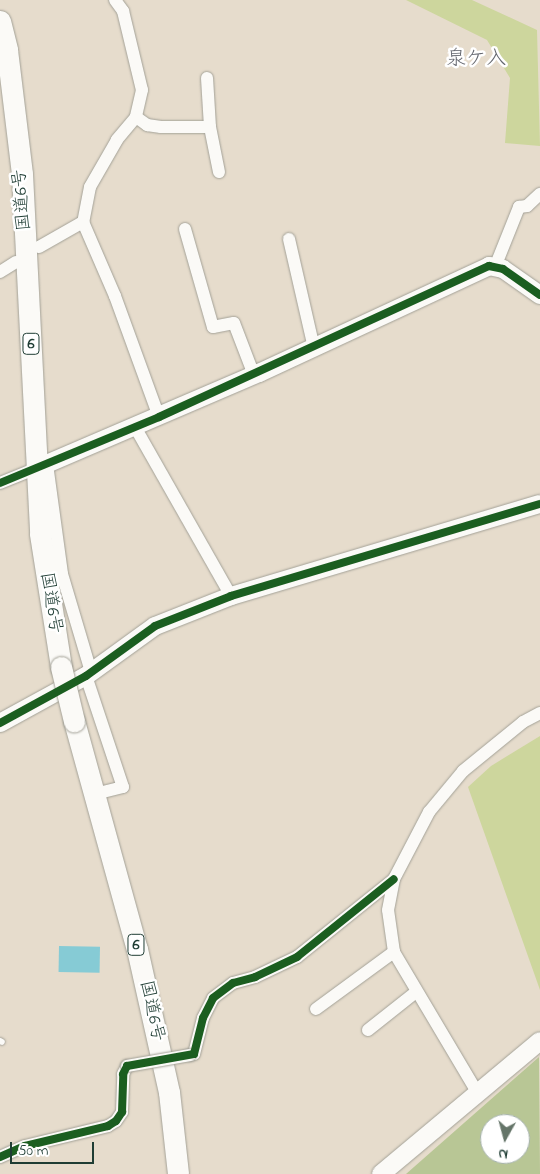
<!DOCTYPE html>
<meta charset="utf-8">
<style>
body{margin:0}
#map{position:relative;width:540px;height:1174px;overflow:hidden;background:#e6dccc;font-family:"Indie Flower","Klee One",sans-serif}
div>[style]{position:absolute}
.green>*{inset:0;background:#cdd69d}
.forest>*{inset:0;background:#b8c695}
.water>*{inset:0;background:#86cbd5;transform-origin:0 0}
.roads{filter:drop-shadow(0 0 1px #a3a197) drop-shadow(0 0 1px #a3a197)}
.lane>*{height:6px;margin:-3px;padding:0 3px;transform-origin:3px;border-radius:3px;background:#fbfaf7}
.street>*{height:12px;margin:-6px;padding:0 6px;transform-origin:6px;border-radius:6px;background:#fbfaf7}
.secondary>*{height:18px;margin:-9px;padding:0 9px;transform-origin:9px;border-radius:9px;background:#fbfaf7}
.highway>*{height:21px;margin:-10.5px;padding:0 10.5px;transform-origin:10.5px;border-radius:10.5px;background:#fbfaf7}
.bridges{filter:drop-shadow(0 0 1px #a3a197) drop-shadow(0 0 1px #a3a197)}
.street-bridge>*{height:12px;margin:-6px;padding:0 6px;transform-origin:6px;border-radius:6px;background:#fbfaf7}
.highway-bridge>*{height:21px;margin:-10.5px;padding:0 10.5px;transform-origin:10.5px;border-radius:10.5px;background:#fbfaf7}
.cycleway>*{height:8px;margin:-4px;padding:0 4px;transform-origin:4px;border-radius:4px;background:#1b5e20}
span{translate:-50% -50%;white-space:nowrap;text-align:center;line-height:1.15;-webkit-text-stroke:5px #fff;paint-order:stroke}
.shield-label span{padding:1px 4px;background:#fff;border:1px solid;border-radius:4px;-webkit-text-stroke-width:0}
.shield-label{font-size:16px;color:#1f3d34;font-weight:700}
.street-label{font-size:18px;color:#1f3d34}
.quarter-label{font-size:20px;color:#63666e}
.north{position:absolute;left:480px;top:1114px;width:50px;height:50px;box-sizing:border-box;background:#fff;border:1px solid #a5b1ae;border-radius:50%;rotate:187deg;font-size:14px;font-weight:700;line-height:20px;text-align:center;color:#1f3d34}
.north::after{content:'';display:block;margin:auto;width:18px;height:22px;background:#657569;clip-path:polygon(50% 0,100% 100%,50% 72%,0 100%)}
.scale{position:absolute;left:10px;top:1142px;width:84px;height:22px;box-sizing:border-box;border:2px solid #1f3d34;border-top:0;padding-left:6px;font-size:15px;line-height:18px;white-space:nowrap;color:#1f3d34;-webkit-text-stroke:4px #fff;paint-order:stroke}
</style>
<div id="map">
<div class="green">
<div style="clip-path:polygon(406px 0,472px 0,537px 30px,540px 146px,505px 143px,510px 78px,487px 40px)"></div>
<div style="clip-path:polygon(540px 736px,540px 990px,468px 787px,491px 766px)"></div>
</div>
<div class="forest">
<div style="clip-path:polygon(evenodd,539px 1057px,540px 1174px,406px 1174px,539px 1057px,490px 1124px,520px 1124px,520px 1154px,490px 1154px,490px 1124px)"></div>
</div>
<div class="water">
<div style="left:59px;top:946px;width:41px;height:26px;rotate:1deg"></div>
</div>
<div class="roads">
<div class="lane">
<div style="left:0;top:1041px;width:2px;rotate:27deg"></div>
</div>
<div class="street">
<div style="left:115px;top:0;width:14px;rotate:54deg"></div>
<div style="left:123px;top:11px;width:81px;rotate:76.5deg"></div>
<div style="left:142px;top:90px;width:28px;rotate:103deg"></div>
<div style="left:136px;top:117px;width:30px;rotate:130deg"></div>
<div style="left:117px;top:140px;width:54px;rotate:119.9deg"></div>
<div style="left:90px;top:187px;width:36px;rotate:101deg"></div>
<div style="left:83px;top:222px;width:81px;rotate:66.6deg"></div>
<div style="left:115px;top:296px;width:129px;rotate:70deg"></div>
<div style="left:136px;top:117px;width:14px;rotate:36deg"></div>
<div style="left:147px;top:125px;width:14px;rotate:8deg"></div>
<div style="left:161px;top:127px;width:49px"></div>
<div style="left:210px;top:127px;width:49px;rotate:-93.5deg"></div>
<div style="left:210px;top:127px;width:46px;rotate:78.7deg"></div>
<div style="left:185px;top:229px;width:102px;rotate:74.1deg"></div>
<div style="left:213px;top:327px;width:21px;rotate:-11deg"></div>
<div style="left:234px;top:323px;width:56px;rotate:69deg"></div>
<div style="left:289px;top:239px;width:112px;rotate:77.1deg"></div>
<div style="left:39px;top:247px;width:51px;rotate:-29.6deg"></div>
<div style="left:495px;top:267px;width:65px;rotate:-68.2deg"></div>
<div style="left:519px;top:207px;width:8px;rotate:-7deg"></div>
<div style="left:527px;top:206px;width:18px;rotate:-43deg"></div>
<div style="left:0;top:272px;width:19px;rotate:-32deg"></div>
<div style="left:135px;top:427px;width:194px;rotate:60.4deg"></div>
<div style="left:47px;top:464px;width:111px;rotate:82.2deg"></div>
<div style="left:62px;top:574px;width:102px;rotate:73.5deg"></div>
<div style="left:0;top:483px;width:38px;rotate:-22deg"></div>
<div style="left:86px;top:676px;width:117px;rotate:71.6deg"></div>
<div style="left:123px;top:787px;width:29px;rotate:166deg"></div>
<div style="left:316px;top:1009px;width:97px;rotate:-36.2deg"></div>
<div style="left:368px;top:1030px;width:61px;rotate:-38.4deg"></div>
<div style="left:190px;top:1055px;width:4px;rotate:-14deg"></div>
<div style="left:194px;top:1054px;width:37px;rotate:-76deg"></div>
<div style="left:203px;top:1018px;width:22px;rotate:-63deg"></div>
<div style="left:213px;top:998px;width:25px;rotate:-37deg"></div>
<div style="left:233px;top:983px;width:23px;rotate:-15deg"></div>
<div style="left:255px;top:977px;width:47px;rotate:-25.5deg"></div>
<div style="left:297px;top:957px;width:124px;rotate:-38.8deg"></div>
<div style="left:477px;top:1092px;width:163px;rotate:-120.7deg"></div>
<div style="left:394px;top:952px;width:42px;rotate:-98.1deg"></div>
<div style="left:388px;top:910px;width:32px;rotate:-79deg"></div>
<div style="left:394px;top:879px;width:76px;rotate:-62.4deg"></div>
<div style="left:429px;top:812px;width:53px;rotate:-50.3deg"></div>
<div style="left:463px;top:771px;width:77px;rotate:-39.2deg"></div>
<div style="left:523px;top:722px;width:19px;rotate:-28deg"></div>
<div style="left:0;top:1157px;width:27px;rotate:-24deg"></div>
<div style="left:25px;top:1146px;width:85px;rotate:-13.5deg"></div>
<div style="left:108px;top:1126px;width:9px;rotate:-32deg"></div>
<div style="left:116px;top:1121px;width:11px;rotate:-56deg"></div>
<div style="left:122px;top:1112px;width:38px;rotate:-88deg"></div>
<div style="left:123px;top:1074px;width:9px;rotate:-63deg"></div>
</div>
<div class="secondary">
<div style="left:35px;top:469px;width:244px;rotate:-23.2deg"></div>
<div style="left:259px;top:373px;width:254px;rotate:-24.9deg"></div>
<div style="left:489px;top:266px;width:14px;rotate:12deg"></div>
<div style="left:503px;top:269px;width:45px;rotate:35.1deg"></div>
<div style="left:0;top:723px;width:98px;rotate:-28.7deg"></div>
<div style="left:86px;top:676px;width:85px;rotate:-35.9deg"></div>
<div style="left:155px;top:626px;width:82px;rotate:-21.5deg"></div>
<div style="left:231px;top:596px;width:322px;rotate:-16.6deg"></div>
<div style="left:381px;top:1174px;width:207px;rotate:-39.9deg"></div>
</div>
<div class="highway">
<div style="left:0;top:21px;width:30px;rotate:76deg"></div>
<div style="left:7px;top:50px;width:125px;rotate:83.1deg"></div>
<div style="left:22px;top:174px;width:360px;rotate:87.1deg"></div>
<div style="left:40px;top:534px;width:135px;rotate:81deg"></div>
<div style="left:74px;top:721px;width:237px;rotate:74.6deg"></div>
<div style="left:137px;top:949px;width:147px;rotate:77.4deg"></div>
<div style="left:169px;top:1092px;width:82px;rotate:83.7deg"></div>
</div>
</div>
<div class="bridges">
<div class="street-bridge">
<div style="left:127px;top:1066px;width:64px;rotate:-9.9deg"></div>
</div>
<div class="highway-bridge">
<div style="left:61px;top:667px;width:56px;rotate:76.5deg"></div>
</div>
</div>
<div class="cycleway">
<div style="left:0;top:483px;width:172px;rotate:-22.5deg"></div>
<div style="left:159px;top:417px;width:363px;rotate:-24.6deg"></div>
<div style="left:489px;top:266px;width:14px;rotate:12deg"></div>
<div style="left:503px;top:269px;width:45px;rotate:35.1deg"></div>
<div style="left:0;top:723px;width:98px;rotate:-28.7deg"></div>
<div style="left:86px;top:676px;width:85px;rotate:-35.9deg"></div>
<div style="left:155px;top:626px;width:82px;rotate:-21.5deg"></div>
<div style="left:231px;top:596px;width:322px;rotate:-16.6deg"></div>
<div style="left:0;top:1157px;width:27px;rotate:-24deg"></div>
<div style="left:25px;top:1146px;width:85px;rotate:-13.5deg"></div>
<div style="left:108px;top:1126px;width:9px;rotate:-32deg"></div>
<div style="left:116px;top:1121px;width:11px;rotate:-56deg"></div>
<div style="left:122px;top:1112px;width:38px;rotate:-88deg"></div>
<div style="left:123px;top:1074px;width:9px;rotate:-63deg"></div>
<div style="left:127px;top:1066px;width:68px;rotate:-10.2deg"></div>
<div style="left:194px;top:1054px;width:37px;rotate:-76deg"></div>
<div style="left:203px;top:1018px;width:22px;rotate:-63deg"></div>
<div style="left:213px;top:998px;width:25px;rotate:-37deg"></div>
<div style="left:233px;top:983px;width:23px;rotate:-15deg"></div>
<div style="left:255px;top:977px;width:47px;rotate:-25.5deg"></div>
<div style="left:297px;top:957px;width:124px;rotate:-38.8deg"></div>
</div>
<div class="shield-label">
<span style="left:31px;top:344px">6</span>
<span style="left:136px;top:945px">6</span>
</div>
<div class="street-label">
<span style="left:23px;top:200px;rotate:-95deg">国道6号</span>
<span style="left:50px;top:603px;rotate:81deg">国道6号</span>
<span style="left:151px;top:1011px;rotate:78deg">国道6号</span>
</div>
<div class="quarter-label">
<span style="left:476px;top:59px">泉ケ入</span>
</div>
<div class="north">N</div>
<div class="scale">50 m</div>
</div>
